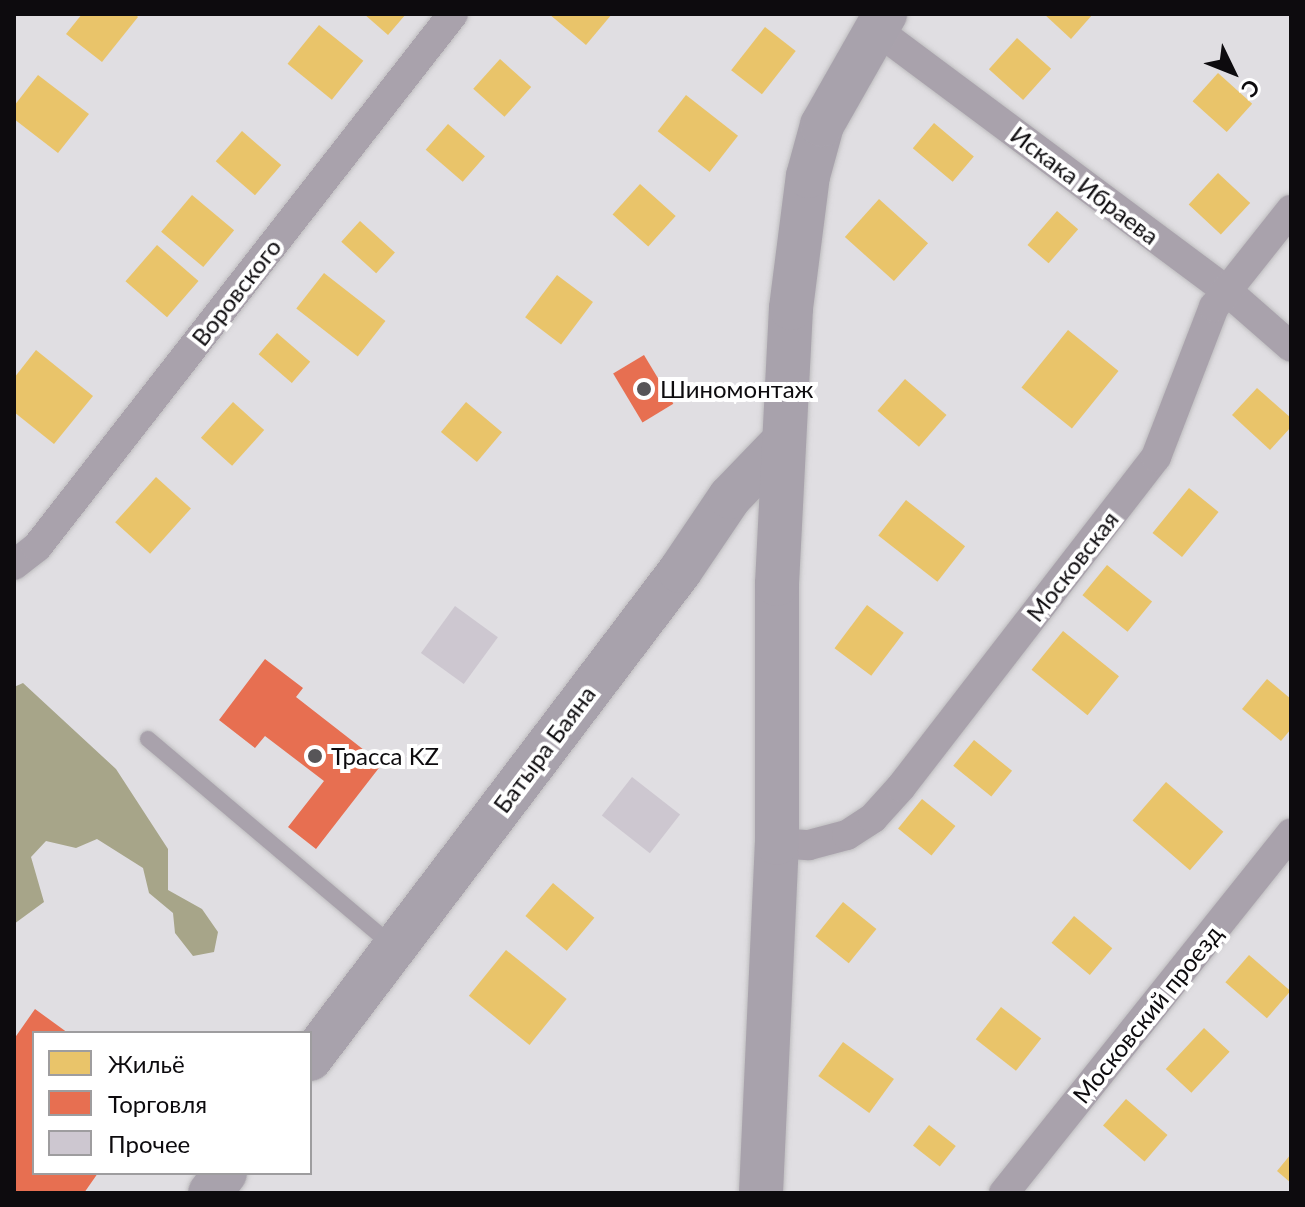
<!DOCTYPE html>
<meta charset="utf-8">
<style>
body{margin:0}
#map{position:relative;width:1305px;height:1207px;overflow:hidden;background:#e0dee2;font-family:Lato,sans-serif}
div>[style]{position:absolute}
.water>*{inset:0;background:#a7a589}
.homes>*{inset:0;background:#e9c46a;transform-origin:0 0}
.shops>*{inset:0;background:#e76f51;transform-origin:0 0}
.building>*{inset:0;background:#cdc7d0;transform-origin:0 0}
.roads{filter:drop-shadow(0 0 2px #bebdbf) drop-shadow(0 0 2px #bebdbf)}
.lane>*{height:16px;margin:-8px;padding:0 8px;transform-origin:8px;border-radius:8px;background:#a9a2ac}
.street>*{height:30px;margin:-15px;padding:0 15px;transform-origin:15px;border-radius:15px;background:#a9a2ac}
.secondary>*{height:44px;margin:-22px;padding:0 22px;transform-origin:22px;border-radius:22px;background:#a8a2ac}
.dots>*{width:22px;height:22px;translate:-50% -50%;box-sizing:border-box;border:4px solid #fff;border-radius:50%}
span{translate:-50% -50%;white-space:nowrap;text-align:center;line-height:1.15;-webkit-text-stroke:8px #fff;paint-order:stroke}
.street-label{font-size:24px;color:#0d0b0e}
.poi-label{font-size:24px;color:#0d0b0e}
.left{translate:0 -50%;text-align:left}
.frame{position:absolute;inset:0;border:16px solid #0d0b0e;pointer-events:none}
.legend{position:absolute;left:32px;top:1031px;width:280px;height:144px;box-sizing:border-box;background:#fff;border:2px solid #9e9d9f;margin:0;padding:10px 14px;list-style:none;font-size:24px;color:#0d0b0e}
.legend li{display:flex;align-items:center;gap:16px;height:40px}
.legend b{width:40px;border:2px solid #9e9d9f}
.north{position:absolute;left:1193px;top:32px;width:80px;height:80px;-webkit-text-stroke:6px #fff;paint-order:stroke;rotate:133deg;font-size:22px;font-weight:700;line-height:32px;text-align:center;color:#0d0b0e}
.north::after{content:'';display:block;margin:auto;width:28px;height:36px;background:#0d0b0e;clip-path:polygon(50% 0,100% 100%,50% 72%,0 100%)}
</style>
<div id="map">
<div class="water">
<div style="clip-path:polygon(23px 683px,116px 769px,168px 849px,168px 890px,202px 909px,218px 932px,214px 952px,193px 956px,175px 933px,173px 913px,149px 893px,143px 868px,97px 839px,76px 848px,46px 841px,31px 857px,44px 902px,14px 924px,14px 687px)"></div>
</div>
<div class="homes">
<div style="clip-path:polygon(82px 14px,135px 14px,138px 17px,102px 62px,66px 34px)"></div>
<div style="clip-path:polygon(364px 14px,406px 14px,388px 35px)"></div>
<div style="clip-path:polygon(549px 14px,612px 14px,586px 45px)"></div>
<div style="clip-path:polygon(1044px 14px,1093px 14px,1071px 39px)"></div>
<div style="left:319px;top:25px;width:57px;height:50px;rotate:39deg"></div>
<div style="left:765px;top:27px;width:39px;height:55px;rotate:38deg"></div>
<div style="left:1017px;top:38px;width:46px;height:42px;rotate:42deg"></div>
<div style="left:500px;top:59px;width:42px;height:40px;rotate:42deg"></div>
<div style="left:1218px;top:73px;width:46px;height:38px;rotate:42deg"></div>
<div style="clip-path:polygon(38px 75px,89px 114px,58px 153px,14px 119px,14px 106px)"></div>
<div style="left:686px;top:95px;width:66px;height:46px;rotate:38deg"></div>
<div style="left:934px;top:123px;width:52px;height:33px;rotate:40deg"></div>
<div style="left:448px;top:124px;width:49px;height:34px;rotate:41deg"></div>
<div style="left:242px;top:131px;width:52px;height:40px;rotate:41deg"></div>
<div style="left:1218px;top:173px;width:44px;height:43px;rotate:43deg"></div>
<div style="left:640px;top:184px;width:48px;height:41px;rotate:42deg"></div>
<div style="left:192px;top:195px;width:55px;height:48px;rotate:40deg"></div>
<div style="left:879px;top:199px;width:66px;height:51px;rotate:42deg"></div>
<div style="left:1057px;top:211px;width:28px;height:45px;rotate:41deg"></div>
<div style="left:360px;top:221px;width:47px;height:28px;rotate:42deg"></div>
<div style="left:157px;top:245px;width:55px;height:48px;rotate:41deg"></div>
<div style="left:324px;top:273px;width:78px;height:45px;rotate:38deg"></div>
<div style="left:557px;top:275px;width:45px;height:53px;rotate:37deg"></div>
<div style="left:1068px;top:330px;width:65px;height:74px;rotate:39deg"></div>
<div style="left:277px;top:333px;width:44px;height:28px;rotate:41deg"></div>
<div style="clip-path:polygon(36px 350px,93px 396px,54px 444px,14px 412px,14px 378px)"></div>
<div style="left:905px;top:379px;width:55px;height:42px;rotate:41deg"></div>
<div style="clip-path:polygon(1257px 388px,1291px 418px,1291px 427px,1270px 450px,1232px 415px)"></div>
<div style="left:233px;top:402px;width:42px;height:48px;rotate:42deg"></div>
<div style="left:466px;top:402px;width:47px;height:39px;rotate:40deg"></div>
<div style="left:156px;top:477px;width:47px;height:61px;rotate:42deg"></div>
<div style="left:1189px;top:488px;width:38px;height:58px;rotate:39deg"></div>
<div style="left:906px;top:500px;width:75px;height:45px;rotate:38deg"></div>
<div style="left:1107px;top:565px;width:58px;height:39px;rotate:39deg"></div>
<div style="left:867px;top:605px;width:46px;height:54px;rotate:37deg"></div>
<div style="left:1063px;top:631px;width:72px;height:50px;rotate:39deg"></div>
<div style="clip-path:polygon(1267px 679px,1291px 699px,1291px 729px,1281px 741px,1242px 709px)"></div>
<div style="left:974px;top:740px;width:49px;height:33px;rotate:39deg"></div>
<div style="left:1166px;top:782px;width:76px;height:51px;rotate:41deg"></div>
<div style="left:922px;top:799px;width:43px;height:38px;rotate:39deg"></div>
<div style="left:553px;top:883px;width:54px;height:43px;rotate:40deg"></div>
<div style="left:843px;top:902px;width:43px;height:44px;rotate:39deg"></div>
<div style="left:1074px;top:916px;width:50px;height:35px;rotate:40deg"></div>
<div style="left:506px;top:950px;width:78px;height:59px;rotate:39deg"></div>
<div style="left:1249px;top:955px;width:55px;height:36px;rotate:41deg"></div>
<div style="left:1001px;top:1007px;width:51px;height:41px;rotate:38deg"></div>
<div style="left:1204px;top:1028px;width:35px;height:56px;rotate:43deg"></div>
<div style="left:843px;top:1042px;width:63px;height:42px;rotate:36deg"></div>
<div style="left:1126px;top:1099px;width:55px;height:35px;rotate:41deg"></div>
<div style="left:929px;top:1125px;width:34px;height:26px;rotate:38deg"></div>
<div style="clip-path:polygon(1291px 1154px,1291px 1183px,1277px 1171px)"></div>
</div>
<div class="shops">
<div style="left:644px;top:355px;width:57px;height:36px;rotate:59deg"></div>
<div style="clip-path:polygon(265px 659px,303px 688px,296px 697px,382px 764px,316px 849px,288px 827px,324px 781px,265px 736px,255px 748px,219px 720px)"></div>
<div style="clip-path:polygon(35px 1009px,68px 1033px,34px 1033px,34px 1173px,98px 1173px,84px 1193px,14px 1193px,14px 1039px)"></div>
</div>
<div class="building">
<div style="left:455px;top:606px;width:53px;height:58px;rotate:36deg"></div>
<div style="left:632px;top:777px;width:61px;height:49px;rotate:38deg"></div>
</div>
<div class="roads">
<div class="lane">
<div style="left:148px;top:739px;width:322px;rotate:40.2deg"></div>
</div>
<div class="street">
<div style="left:874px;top:28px;width:439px;rotate:36.7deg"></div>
<div style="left:1226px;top:290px;width:86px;rotate:41.2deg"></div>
<div style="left:14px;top:565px;width:29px;rotate:-38deg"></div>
<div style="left:37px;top:547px;width:676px;rotate:-52.03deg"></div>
<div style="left:777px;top:843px;width:32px;rotate:4deg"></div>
<div style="left:809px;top:845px;width:39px;rotate:-15deg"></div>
<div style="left:847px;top:835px;width:31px;rotate:-33deg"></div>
<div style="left:873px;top:818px;width:42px;rotate:-47.9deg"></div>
<div style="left:901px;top:787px;width:417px;rotate:-52.3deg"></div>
<div style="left:1156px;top:457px;width:161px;rotate:-68.9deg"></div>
<div style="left:1214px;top:307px;width:124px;rotate:-51.6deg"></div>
<div style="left:1004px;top:1193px;width:460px;rotate:-51.4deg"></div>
</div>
<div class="secondary">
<div style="left:310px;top:1059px;width:612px;rotate:-52.83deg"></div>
<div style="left:680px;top:571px;width:89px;rotate:-56deg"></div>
<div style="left:730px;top:497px;width:75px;rotate:-46.1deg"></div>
<div style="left:210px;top:1193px;width:25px;rotate:-53deg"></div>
<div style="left:761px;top:1193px;width:350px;rotate:-87.4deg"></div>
<div style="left:777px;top:843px;width:259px;rotate:-90deg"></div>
<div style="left:777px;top:584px;width:276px;rotate:-87.1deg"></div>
<div style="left:791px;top:308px;width:133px;rotate:-82.7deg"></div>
<div style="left:808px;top:176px;width:53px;rotate:-74.6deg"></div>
<div style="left:822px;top:125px;width:128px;rotate:-60.4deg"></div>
</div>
</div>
<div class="dots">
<div style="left:644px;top:389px;background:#575558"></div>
<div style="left:315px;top:756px;background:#575558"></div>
</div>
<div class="street-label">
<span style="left:1085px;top:185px;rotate:37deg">Искака Ибраева</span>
<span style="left:236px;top:292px;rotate:-52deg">Воровского</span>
<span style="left:1072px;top:566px;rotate:-52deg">Московская</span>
<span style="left:544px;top:749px;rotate:-53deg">Батыра Баяна</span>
<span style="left:1147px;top:1014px;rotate:-51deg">Московский проезд</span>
</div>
<div class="poi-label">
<span class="left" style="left:660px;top:389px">Шиномонтаж</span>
<span class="left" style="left:331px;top:756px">Трасса KZ</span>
</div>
<div class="frame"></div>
<ul class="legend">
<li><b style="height:22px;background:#e9c46a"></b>Жильё</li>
<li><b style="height:22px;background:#e76f51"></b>Торговля</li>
<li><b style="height:22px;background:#cdc7d0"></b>Прочее</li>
</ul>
<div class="north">С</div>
</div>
